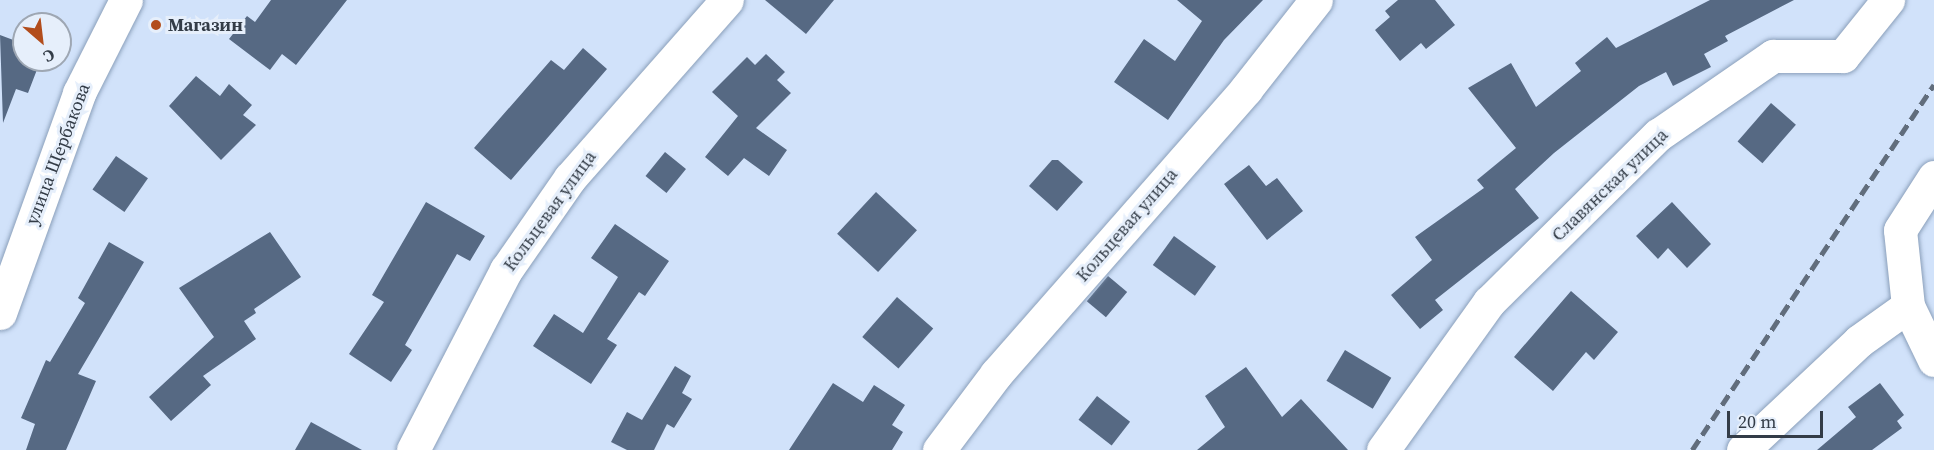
<!DOCTYPE html>
<meta charset="utf-8">
<style>
body{margin:0}
#map{position:relative;width:1934px;height:450px;overflow:hidden;background:#d1e2fa;font-family:"Source Serif 4",serif}
div>[style]{position:absolute}
.building>*{inset:0;background:#566983;transform-origin:0 0}
.roads{filter:drop-shadow(0 0 2px #8a9fba) drop-shadow(0 0 2px #8a9fba)}
.minor>*{height:33px;margin:-16.5px;padding:0 16.5px;transform-origin:16.5px;border-radius:16.5px;background:#fff}
.rail>*{height:4.5px;margin-top:-2.25px;transform-origin:0;background:repeating-linear-gradient(90deg,#616d7c 0 12px,transparent 0 18px)}
.dots>*{width:16px;height:16px;translate:-50% -50%;box-sizing:border-box;border:3px solid #e6effb;border-radius:50%}
span{translate:-50% -50%;white-space:nowrap;text-align:center;line-height:1.15;-webkit-text-stroke:6px #e6effb;paint-order:stroke}
.poi-label{font-size:18px;color:#333c47;font-weight:700}
.left{translate:0 -50%;text-align:left}
.street-label{font-size:18px;color:#333c47}
.north{position:absolute;left:12px;top:12px;width:60px;height:60px;box-sizing:border-box;background:#e6effb;border:2px solid #9ea7b3;border-radius:50%;rotate:152deg;font-size:16px;font-weight:700;line-height:24px;text-align:center;color:#333c47}
.north::after{content:'';display:block;margin:auto;width:21px;height:27px;background:#b24d1c;clip-path:polygon(50% 0,100% 100%,50% 72%,0 100%)}
.scale{position:absolute;left:1727px;top:411px;width:96px;height:27px;box-sizing:border-box;border:3px solid #333c47;border-top:0;padding-left:8px;font-size:18px;line-height:21px;white-space:nowrap;color:#333c47;-webkit-text-stroke:4px #e6effb;paint-order:stroke}
</style>
<div id="map">
<div class="building">
<div style="clip-path:polygon(271px 0,347px 0,296px 65px,282px 54px,270px 70px,229px 39px,247px 16px,255px 22px)"></div>
<div style="clip-path:polygon(765px 0,834px 0,806px 34px)"></div>
<div style="clip-path:polygon(1177px 0,1263px 0,1224px 40px,1168px 120px,1114px 82px,1144px 39px,1175px 61px,1202px 21px)"></div>
<div style="clip-path:polygon(1398px 0,1435px 0,1455px 25px,1426px 49px,1421px 43px,1400px 61px,1375px 30px,1390px 17px,1385px 11px)"></div>
<div style="clip-path:polygon(1710px 0,1794px 0,1725px 36px,1728px 41px,1704px 54px,1711px 67px,1673px 86px,1666px 72px,1639px 86px,1554px 153px,1515px 189px,1539px 218px,1435px 300px,1443px 310px,1420px 329px,1391px 295px,1432px 260px,1415px 237px,1484px 188px,1477px 180px,1516px 148px,1468px 88px,1511px 63px,1536px 107px,1581px 71px,1575px 63px,1607px 37px,1616px 48px)"></div>
<div style="clip-path:polygon(0 35px,24px 44px,24px 62px,38px 67px,28px 93px,16px 89px,3px 123px)"></div>
<div style="clip-path:polygon(583px 48px,607px 69px,511px 180px,474px 148px,551px 60px,564px 70px)"></div>
<div style="clip-path:polygon(766px 54px,785px 72px,777px 80px,791px 93px,756px 128px,787px 150px,769px 176px,744px 158px,728px 176px,705px 157px,738px 116px,712px 92px,747px 57px,755px 65px)"></div>
<div style="clip-path:polygon(196px 76px,220px 96px,229px 84px,252px 105px,243px 115px,256px 125px,221px 160px,169px 106px)"></div>
<div style="left:1771px;top:103px;width:33px;height:51px;rotate:41deg"></div>
<div style="left:665px;top:152px;width:27px;height:31px;rotate:39deg"></div>
<div style="left:116px;top:156px;width:39px;height:41px;rotate:35deg"></div>
<div style="clip-path:polygon(1052px 160px,1058px 160px,1083px 182px,1057px 211px,1029px 186px)"></div>
<div style="clip-path:polygon(1249px 165px,1266px 186px,1277px 178px,1303px 211px,1267px 240px,1224px 184px)"></div>
<div style="left:876px;top:192px;width:56px;height:57px;rotate:43deg"></div>
<div style="clip-path:polygon(426px 202px,485px 236px,470px 261px,457px 254px,405px 345px,412px 350px,391px 382px,349px 354px,384px 302px,372px 295px)"></div>
<div style="clip-path:polygon(1672px 202px,1711px 244px,1687px 268px,1668px 248px,1658px 259px,1636px 236px)"></div>
<div style="clip-path:polygon(615px 224px,669px 261px,645px 296px,639px 292px,607px 339px,617px 345px,591px 384px,533px 346px,554px 314px,583px 333px,618px 277px,591px 258px)"></div>
<div style="clip-path:polygon(270px 232px,301px 277px,254px 309px,256px 313px,244px 321px,256px 339px,203px 376px,211px 385px,171px 421px,149px 397px,214px 337px,179px 288px)"></div>
<div style="left:1174px;top:236px;width:52px;height:36px;rotate:36deg"></div>
<div style="clip-path:polygon(109px 242px,144px 262px,78px 374px,96px 381px,66px 450px,26px 450px,35px 424px,21px 418px,46px 360px,50px 362px,85px 303px,78px 298px)"></div>
<div style="left:1108px;top:276px;width:25px;height:33px;rotate:40deg"></div>
<div style="clip-path:polygon(1571px 291px,1618px 332px,1594px 360px,1586px 352px,1553px 391px,1514px 357px)"></div>
<div style="left:897px;top:297px;width:48px;height:53px;rotate:41deg"></div>
<div style="left:1345px;top:350px;width:54px;height:36px;rotate:31deg"></div>
<div style="clip-path:polygon(675px 366px,691px 376px,682px 393px,692px 399px,674px 428px,667px 424px,654px 450px,627px 450px,611px 442px,627px 412px,642px 420px)"></div>
<div style="clip-path:polygon(1246px 367px,1282px 417px,1301px 399px,1348px 450px,1197px 450px,1225px 427px,1205px 396px)"></div>
<div style="clip-path:polygon(833px 383px,863px 402px,874px 385px,905px 405px,892px 425px,903px 432px,892px 450px,789px 450px)"></div>
<div style="clip-path:polygon(1880px 383px,1904px 415px,1897px 421px,1902px 428px,1872px 450px,1817px 450px,1856px 417px,1848px 407px)"></div>
<div style="left:1097px;top:396px;width:42px;height:30px;rotate:38deg"></div>
<div style="clip-path:polygon(311px 422px,362px 450px,295px 450px)"></div>
</div>
<div class="roads">
<div class="minor">
<div style="left:1908px;top:306px;width:60px;rotate:64.3deg"></div>
<div style="left:0;top:313px;width:234px;rotate:-70.2deg"></div>
<div style="left:79px;top:93px;width:104px;rotate:-63.2deg"></div>
<div style="left:413px;top:450px;width:203px;rotate:-62.7deg"></div>
<div style="left:506px;top:270px;width:112px;rotate:-55.2deg"></div>
<div style="left:570px;top:178px;width:237px;rotate:-48.6deg"></div>
<div style="left:939px;top:450px;width:95px;rotate:-53.1deg"></div>
<div style="left:996px;top:374px;width:379px;rotate:-48.7deg"></div>
<div style="left:1246px;top:89px;width:113px;rotate:-51.8deg"></div>
<div style="left:1383px;top:450px;width:182px;rotate:-54.4deg"></div>
<div style="left:1489px;top:302px;width:238px;rotate:-44.7deg"></div>
<div style="left:1658px;top:135px;width:140px;rotate:-34.5deg"></div>
<div style="left:1773px;top:56px;width:70px"></div>
<div style="left:1843px;top:56px;width:72px;rotate:-51.2deg"></div>
<div style="left:1743px;top:450px;width:159px;rotate:-43.2deg"></div>
<div style="left:1859px;top:341px;width:60px;rotate:-35.5deg"></div>
<div style="left:1908px;top:306px;width:76px;rotate:-96deg"></div>
<div style="left:1900px;top:230px;width:63px;rotate:-57.3deg"></div>
</div>
</div>
<div class="rail">
<div style="left:1692px;top:450px;width:438px;rotate:-56.5deg"></div>
</div>
<div class="dots">
<div style="left:156px;top:25px;background:#b24d1c"></div>
</div>
<div class="poi-label">
<span class="left" style="left:168px;top:25px">Магазин</span>
</div>
<div class="street-label">
<span style="left:58px;top:154px;rotate:-69deg">улица Щербакова</span>
<span style="left:1610px;top:185px;rotate:-44deg">Славянская улица</span>
<span style="left:550px;top:211px;rotate:-54deg">Кольцевая улица</span>
<span style="left:1127px;top:225px;rotate:-49deg">Кольцевая улица</span>
</div>
<div class="north">С</div>
<div class="scale">20 m</div>
</div>
